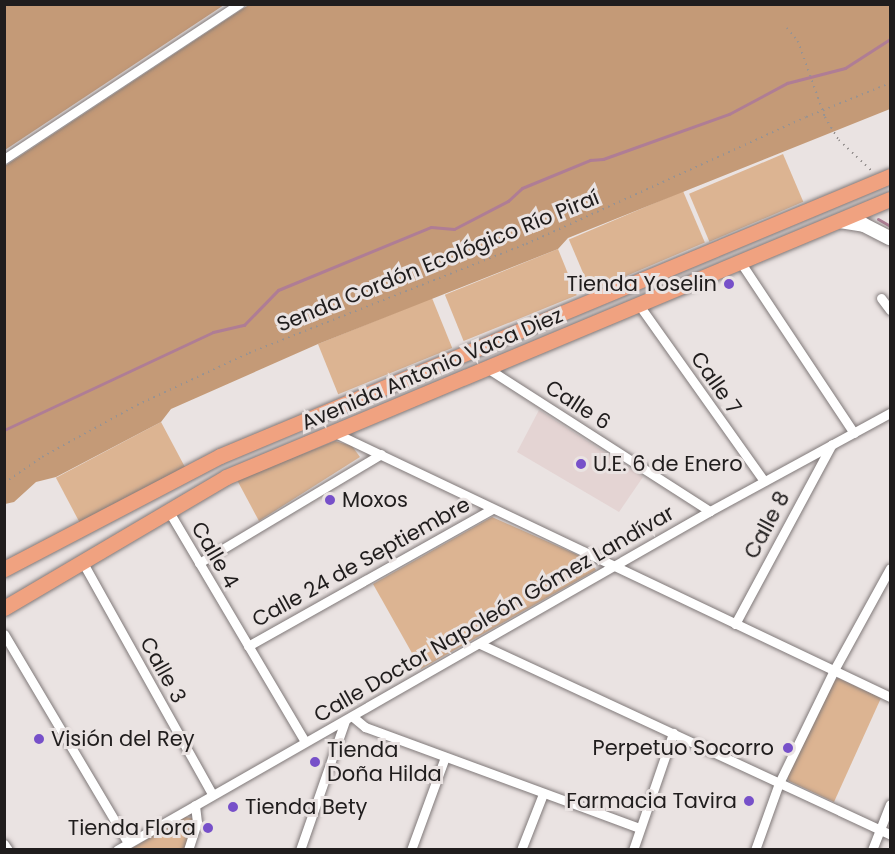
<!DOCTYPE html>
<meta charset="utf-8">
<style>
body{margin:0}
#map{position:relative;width:895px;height:854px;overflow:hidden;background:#eae3e2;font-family:Poppins,sans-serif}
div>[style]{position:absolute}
.built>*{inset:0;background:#e4d4d3}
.green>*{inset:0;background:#dcb492;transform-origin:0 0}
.forest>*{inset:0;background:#c49a77}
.stream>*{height:3px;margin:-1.5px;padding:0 1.5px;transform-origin:1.5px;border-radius:1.5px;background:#af7d95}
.path>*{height:1.5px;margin-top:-0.75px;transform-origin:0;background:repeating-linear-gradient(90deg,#989392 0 1.5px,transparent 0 6px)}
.roads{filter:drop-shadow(0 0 2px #807979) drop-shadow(0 0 2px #807979)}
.minor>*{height:9px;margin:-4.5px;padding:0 4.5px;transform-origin:4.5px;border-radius:4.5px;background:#fff}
.secondary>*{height:14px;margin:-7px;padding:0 7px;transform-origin:7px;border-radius:7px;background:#fff}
.trunk>*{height:15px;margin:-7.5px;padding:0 7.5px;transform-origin:7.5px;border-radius:7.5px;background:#f0a280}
.dots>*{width:16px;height:16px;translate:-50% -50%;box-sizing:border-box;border:3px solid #eae3e2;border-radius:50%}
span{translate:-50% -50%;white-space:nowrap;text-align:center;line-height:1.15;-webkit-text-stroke:6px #eae3e2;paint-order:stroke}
.street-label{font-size:21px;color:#201d1d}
.poi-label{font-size:21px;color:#201d1d}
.right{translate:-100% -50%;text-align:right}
.left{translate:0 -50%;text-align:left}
.frame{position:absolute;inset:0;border:6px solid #201d1d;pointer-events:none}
</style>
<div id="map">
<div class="built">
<div style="clip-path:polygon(539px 410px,643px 477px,619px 512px,517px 452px)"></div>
</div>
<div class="green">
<div style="left:783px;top:154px;width:52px;height:102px;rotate:67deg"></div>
<div style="left:683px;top:191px;width:56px;height:124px;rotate:67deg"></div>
<div style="left:558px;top:249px;width:50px;height:122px;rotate:68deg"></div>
<div style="left:432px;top:298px;width:54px;height:123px;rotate:68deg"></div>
<div style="left:161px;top:422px;width:51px;height:119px;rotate:62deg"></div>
<div style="clip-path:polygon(335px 441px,352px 446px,360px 457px,259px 521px,237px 480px)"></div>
<div style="clip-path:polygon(492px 517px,589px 560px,596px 570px,421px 669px,373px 584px)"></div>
<div style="clip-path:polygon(838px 678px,881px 698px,834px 802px,789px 781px,787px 776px,831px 683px)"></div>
<div style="clip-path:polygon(185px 817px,193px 818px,185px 849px,129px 850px)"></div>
</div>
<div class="forest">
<div style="clip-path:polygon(5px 4px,224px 4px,224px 5px,5px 150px)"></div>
<div style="clip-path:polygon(250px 4px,890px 5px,890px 109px,568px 238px,558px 249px,318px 344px,171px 409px,161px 422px,56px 477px,36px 482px,14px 502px,5px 504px,5px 166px)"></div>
</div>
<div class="stream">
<div style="left:878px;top:219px;width:14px;rotate:30deg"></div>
<div style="left:4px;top:430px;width:231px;rotate:-25.1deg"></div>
<div style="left:213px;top:332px;width:32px;rotate:-13deg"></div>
<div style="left:244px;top:325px;width:49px;rotate:-45.8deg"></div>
<div style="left:278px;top:290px;width:165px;rotate:-22.4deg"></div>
<div style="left:431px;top:227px;width:23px;rotate:5deg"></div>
<div style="left:454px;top:229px;width:61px;rotate:-27.4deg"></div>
<div style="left:508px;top:201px;width:19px;rotate:-43deg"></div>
<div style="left:522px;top:188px;width:74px;rotate:-22.4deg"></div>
<div style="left:590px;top:160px;width:13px;rotate:-4deg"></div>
<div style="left:603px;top:159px;width:134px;rotate:-19.7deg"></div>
<div style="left:729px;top:114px;width:66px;rotate:-28.1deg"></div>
<div style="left:787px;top:83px;width:60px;rotate:-14.5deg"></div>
<div style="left:845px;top:68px;width:54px;rotate:-32.8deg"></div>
</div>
<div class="path">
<div style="left:787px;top:28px;width:17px;rotate:50deg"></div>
<div style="left:798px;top:41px;width:81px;rotate:70.4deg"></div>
<div style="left:825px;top:117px;width:27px;rotate:59deg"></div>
<div style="left:839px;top:140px;width:45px;rotate:43.2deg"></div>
<div style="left:4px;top:483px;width:46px;rotate:-34.4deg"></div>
<div style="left:42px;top:457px;width:108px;rotate:-28.7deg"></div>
<div style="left:137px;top:405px;width:123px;rotate:-24.9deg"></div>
<div style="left:249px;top:353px;width:298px;rotate:-21.5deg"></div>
<div style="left:526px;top:244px;width:307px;rotate:-24.4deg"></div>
<div style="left:806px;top:117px;width:91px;rotate:-22deg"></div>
</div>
<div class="roads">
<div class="minor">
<div style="left:4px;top:159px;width:282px;rotate:-33.4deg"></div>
<div style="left:741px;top:263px;width:204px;rotate:56.4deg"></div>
<div style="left:881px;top:298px;width:15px;rotate:53deg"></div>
<div style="left:639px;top:305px;width:216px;rotate:54.6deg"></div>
<div style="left:487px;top:368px;width:265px;rotate:32.7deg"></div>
<div style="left:335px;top:433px;width:615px;rotate:25.44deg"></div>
<div style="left:168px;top:510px;width:269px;rotate:59.4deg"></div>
<div style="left:83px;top:563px;width:265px;rotate:60.8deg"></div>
<div style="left:199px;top:563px;width:212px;rotate:-30.9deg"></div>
<div style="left:735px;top:624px;width:204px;rotate:-61.7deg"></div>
<div style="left:4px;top:634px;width:243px;rotate:59.3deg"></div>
<div style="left:480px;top:644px;width:452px;rotate:24.9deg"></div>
<div style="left:248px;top:646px;width:280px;rotate:-29.3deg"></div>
<div style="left:353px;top:717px;width:16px;rotate:40deg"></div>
<div style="left:365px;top:727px;width:293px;rotate:20.2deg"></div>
<div style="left:4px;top:844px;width:7px;rotate:56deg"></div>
<div style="left:117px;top:850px;width:683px;rotate:-29.76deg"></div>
<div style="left:710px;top:511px;width:205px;rotate:-28.6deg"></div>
<div style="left:188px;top:850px;width:29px;rotate:-72deg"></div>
<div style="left:197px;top:822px;width:17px;rotate:-97deg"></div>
<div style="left:300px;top:850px;width:137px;rotate:-70.8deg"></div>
<div style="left:411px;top:850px;width:99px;rotate:-69.9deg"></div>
<div style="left:521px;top:850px;width:60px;rotate:-68.6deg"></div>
<div style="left:633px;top:850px;width:124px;rotate:-71.1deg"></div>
<div style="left:755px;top:850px;width:71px;rotate:-70.3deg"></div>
<div style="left:779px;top:783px;width:126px;rotate:-64deg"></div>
<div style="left:834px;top:670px;width:116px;rotate:-61.2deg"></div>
<div style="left:872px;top:850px;width:49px;rotate:-68.6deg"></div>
</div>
<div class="secondary">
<div style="left:840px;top:221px;width:24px;rotate:9deg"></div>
<div style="left:864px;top:225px;width:29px;rotate:27deg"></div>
</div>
<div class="trunk">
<div style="left:4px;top:569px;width:244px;rotate:-27.6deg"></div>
<div style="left:220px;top:456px;width:726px;rotate:-22.68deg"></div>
<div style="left:4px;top:608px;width:258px;rotate:-30.5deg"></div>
<div style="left:226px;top:477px;width:720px;rotate:-22.72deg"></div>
</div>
</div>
<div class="dots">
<div style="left:729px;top:284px;background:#7750c9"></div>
<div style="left:581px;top:464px;background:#7750c9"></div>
<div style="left:330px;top:500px;background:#7750c9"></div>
<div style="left:39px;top:739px;background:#7750c9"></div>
<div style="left:788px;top:748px;background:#7750c9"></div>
<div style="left:315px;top:762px;background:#7750c9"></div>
<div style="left:749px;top:801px;background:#7750c9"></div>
<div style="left:233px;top:807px;background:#7750c9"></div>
<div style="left:208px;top:828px;background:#7750c9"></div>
</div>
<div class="street-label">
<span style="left:438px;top:261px;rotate:-22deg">Senda Cordón Ecológico Río Piraí</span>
<span style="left:432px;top:369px;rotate:-23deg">Avenida Antonio Vaca Diez</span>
<span style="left:716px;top:383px;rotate:55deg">Calle 7</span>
<span style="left:578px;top:405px;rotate:33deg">Calle 6</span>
<span style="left:767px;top:525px;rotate:-62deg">Calle 8</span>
<span style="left:215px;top:555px;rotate:60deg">Calle 4</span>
<span style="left:361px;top:562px;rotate:-29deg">Calle 24 de Septiembre</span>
<span style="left:494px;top:614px;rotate:-30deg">Calle Doctor Napoleón Gómez Landívar</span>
<span style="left:163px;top:670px;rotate:61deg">Calle 3</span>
</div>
<div class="poi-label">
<span class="right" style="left:717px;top:284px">Tienda Yoselin</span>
<span class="left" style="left:593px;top:464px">U.E. 6 de Enero</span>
<span class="left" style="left:342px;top:500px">Moxos</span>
<span class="left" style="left:51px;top:739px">Visión del Rey</span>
<span class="right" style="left:774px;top:748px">Perpetuo Socorro</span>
<span class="left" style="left:327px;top:762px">Tienda<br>Doña Hilda</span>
<span class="right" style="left:737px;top:801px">Farmacia Tavira</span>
<span class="left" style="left:245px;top:807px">Tienda Bety</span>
<span class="right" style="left:196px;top:828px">Tienda Flora</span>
</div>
<div class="frame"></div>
</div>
